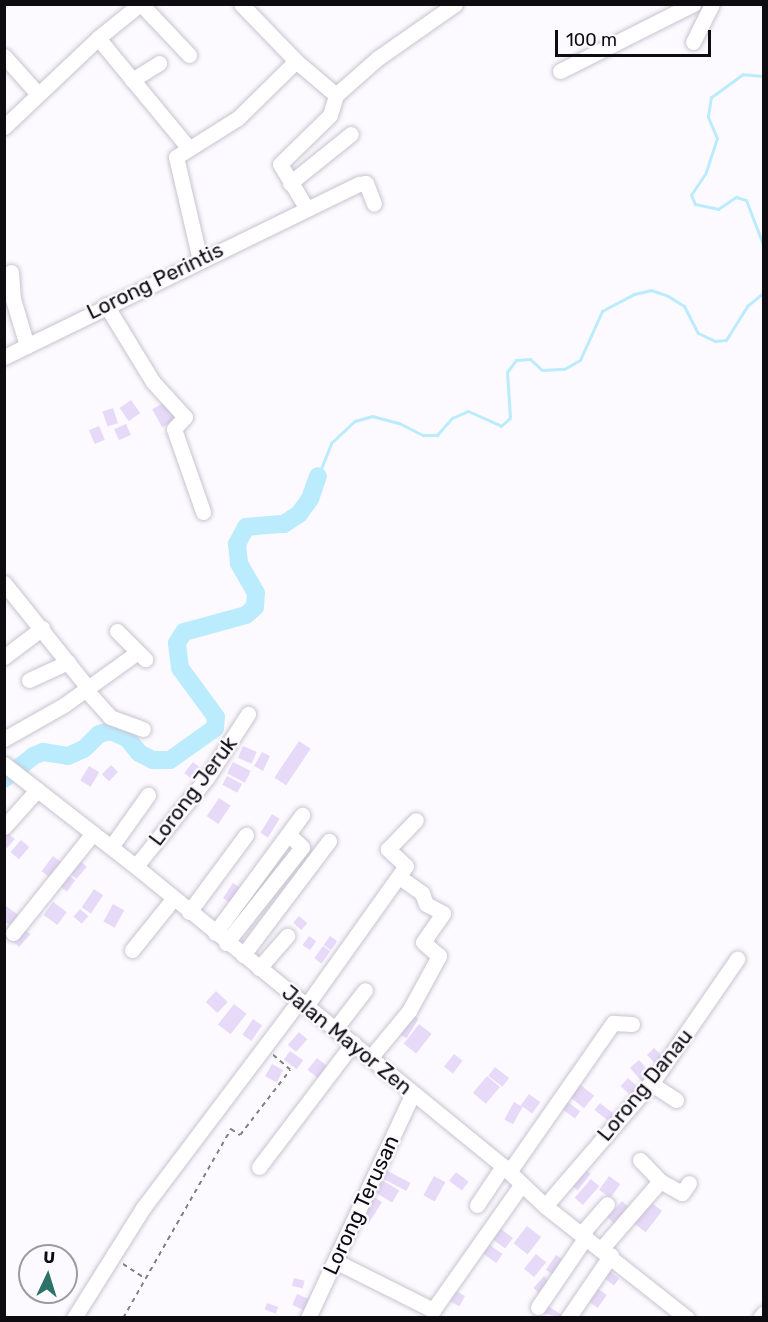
<!DOCTYPE html>
<style>
body{margin:0}
#map{position:relative;width:768px;height:1322px;overflow:hidden;background:#fcfaff;font-family:Rubik,sans-serif}
div>[style]{position:absolute}
.stream>*{height:3px;margin:-1.5px;padding:0 1.5px;transform-origin:1.5px;border-radius:1.5px;background:#bbecfe}
.river>*{height:18px;margin:-9px;padding:0 9px;transform-origin:9px;border-radius:9px;background:#bbecfe}
.building>*{inset:0;background:#e7daf9;transform-origin:0 0}
.path>*{height:1.5px;margin-top:-0.75px;transform-origin:0;background:repeating-linear-gradient(90deg,#817f83 0 4.5px,transparent 0 9px)}
.roads{filter:drop-shadow(0 0 2px #c8c3cf) drop-shadow(0 0 2px #c8c3cf)}
.minor>*{height:15px;margin:-7.5px;padding:0 7.5px;transform-origin:7.5px;border-radius:7.5px;background:#fff}
span{translate:-50% -50%;white-space:nowrap;text-align:center;line-height:1.15;-webkit-text-stroke:5px #fcfaff;paint-order:stroke}
.street-label{font-size:21px;color:#0e0c10}
.frame{position:absolute;inset:0;border:6px solid #0e0c10;pointer-events:none}
.north{position:absolute;left:18px;top:1244px;width:60px;height:60px;box-sizing:border-box;background:#fcfaff;border:2px solid #9d9b9f;border-radius:50%;rotate:4deg;font-size:16px;font-weight:700;line-height:24px;text-align:center;color:#0e0c10}
.north::after{content:'';display:block;margin:auto;width:21px;height:27px;background:#2c7268;clip-path:polygon(50% 0,100% 100%,50% 72%,0 100%)}
.scale{position:absolute;left:555px;top:30px;width:156px;height:27px;box-sizing:border-box;border:3px solid #0e0c10;border-top:0;padding-left:8px;font-size:18px;line-height:21px;white-space:nowrap;color:#0e0c10;-webkit-text-stroke:4px #fcfaff;paint-order:stroke}
</style>
<div id="map">
<div class="stream">
<div style="left:764px;top:76px;width:21px;rotate:-175deg"></div>
<div style="left:743px;top:74px;width:39px;rotate:144deg"></div>
<div style="left:711px;top:97px;width:20px;rotate:99deg"></div>
<div style="left:708px;top:117px;width:23px;rotate:67deg"></div>
<div style="left:717px;top:138px;width:38px;rotate:108deg"></div>
<div style="left:705px;top:174px;width:25px;rotate:124deg"></div>
<div style="left:691px;top:195px;width:10px;rotate:66deg"></div>
<div style="left:695px;top:204px;width:24px;rotate:12deg"></div>
<div style="left:718px;top:209px;width:22px;rotate:-34deg"></div>
<div style="left:736px;top:197px;width:10px;rotate:17deg"></div>
<div style="left:746px;top:200px;width:50px;rotate:69deg"></div>
<div style="left:318px;top:476px;width:35px;rotate:-68deg"></div>
<div style="left:331px;top:443px;width:33px;rotate:-43deg"></div>
<div style="left:355px;top:421px;width:18px;rotate:-16deg"></div>
<div style="left:372px;top:416px;width:28px;rotate:15deg"></div>
<div style="left:399px;top:423px;width:27px;rotate:27deg"></div>
<div style="left:423px;top:435px;width:14px"></div>
<div style="left:437px;top:435px;width:23px;rotate:-49deg"></div>
<div style="left:452px;top:418px;width:17px;rotate:-24deg"></div>
<div style="left:468px;top:411px;width:36px;rotate:24deg"></div>
<div style="left:501px;top:426px;width:12px;rotate:-42deg"></div>
<div style="left:510px;top:418px;width:46px;rotate:-93.7deg"></div>
<div style="left:507px;top:372px;width:15px;rotate:-53deg"></div>
<div style="left:516px;top:360px;width:14px;rotate:-4deg"></div>
<div style="left:530px;top:359px;width:16px;rotate:43deg"></div>
<div style="left:542px;top:370px;width:22px;rotate:-3deg"></div>
<div style="left:564px;top:369px;width:18px;rotate:-29deg"></div>
<div style="left:580px;top:360px;width:54px;rotate:-65.8deg"></div>
<div style="left:602px;top:311px;width:36px;rotate:-28deg"></div>
<div style="left:634px;top:294px;width:17px;rotate:-13deg"></div>
<div style="left:651px;top:290px;width:18px;rotate:19deg"></div>
<div style="left:668px;top:296px;width:19px;rotate:32deg"></div>
<div style="left:684px;top:306px;width:30px;rotate:63deg"></div>
<div style="left:698px;top:333px;width:19px;rotate:25deg"></div>
<div style="left:715px;top:341px;width:11px;rotate:-5deg"></div>
<div style="left:726px;top:340px;width:40px;rotate:-58deg"></div>
<div style="left:747px;top:306px;width:22px;rotate:-39deg"></div>
</div>
<div class="river">
<div style="left:4px;top:779px;width:37px;rotate:-38deg"></div>
<div style="left:33px;top:756px;width:11px;rotate:-22deg"></div>
<div style="left:43px;top:752px;width:25px;rotate:9deg"></div>
<div style="left:68px;top:756px;width:17px;rotate:-24deg"></div>
<div style="left:84px;top:749px;width:21px;rotate:-45deg"></div>
<div style="left:99px;top:734px;width:12px;rotate:-14deg"></div>
<div style="left:111px;top:731px;width:17px;rotate:24deg"></div>
<div style="left:127px;top:738px;width:19px;rotate:51deg"></div>
<div style="left:139px;top:753px;width:16px;rotate:27deg"></div>
<div style="left:153px;top:760px;width:17px"></div>
<div style="left:170px;top:760px;width:55px;rotate:-35.4deg"></div>
<div style="left:215px;top:728px;width:11px;rotate:-85deg"></div>
<div style="left:216px;top:717px;width:61px;rotate:-126.3deg"></div>
<div style="left:180px;top:668px;width:25px;rotate:-97deg"></div>
<div style="left:177px;top:643px;width:13px;rotate:-58deg"></div>
<div style="left:184px;top:632px;width:64px;rotate:-15.3deg"></div>
<div style="left:246px;top:615px;width:12px;rotate:-42deg"></div>
<div style="left:255px;top:607px;width:14px;rotate:-86deg"></div>
<div style="left:256px;top:593px;width:34px;rotate:-120deg"></div>
<div style="left:239px;top:563px;width:19px;rotate:-96deg"></div>
<div style="left:237px;top:544px;width:19px;rotate:-62deg"></div>
<div style="left:246px;top:527px;width:38px;rotate:-5deg"></div>
<div style="left:284px;top:524px;width:18px;rotate:-34deg"></div>
<div style="left:299px;top:514px;width:19px;rotate:-54deg"></div>
<div style="left:310px;top:499px;width:24px;rotate:-71deg"></div>
</div>
<div class="building">
<div style="left:131px;top:400px;width:16px;height:14px;rotate:55deg"></div>
<div style="left:167px;top:401px;width:21px;height:17px;rotate:61deg"></div>
<div style="left:113px;top:408px;width:16px;height:11px;rotate:72deg"></div>
<div style="left:126px;top:424px;width:12px;height:13px;rotate:66deg"></div>
<div style="left:99px;top:426px;width:15px;height:11px;rotate:67deg"></div>
<div style="left:299px;top:741px;width:14px;height:44px;rotate:34deg"></div>
<div style="left:243px;top:746px;width:15px;height:13px;rotate:23deg"></div>
<div style="clip-path:polygon(262px 752px,270px 756px,263px 771px,254px 766px)"></div>
<div style="left:193px;top:762px;width:14px;height:14px;rotate:39deg"></div>
<div style="left:233px;top:762px;width:20px;height:13px;rotate:27deg"></div>
<div style="left:111px;top:765px;width:10px;height:13px;rotate:45deg"></div>
<div style="left:89px;top:766px;width:12px;height:17px;rotate:31deg"></div>
<div style="left:227px;top:776px;width:17px;height:10px;rotate:28deg"></div>
<div style="left:219px;top:798px;width:14px;height:22px;rotate:34deg"></div>
<div style="left:272px;top:814px;width:9px;height:22px;rotate:32deg"></div>
<div style="clip-path:polygon(4px 831px,15px 839px,7px 848px,4px 846px)"></div>
<div style="left:21px;top:840px;width:11px;height:16px;rotate:41deg"></div>
<div style="left:53px;top:856px;width:15px;height:19px;rotate:37deg"></div>
<div style="left:80px;top:861px;width:9px;height:16px;rotate:41deg"></div>
<div style="left:68px;top:875px;width:9px;height:14px;rotate:36deg"></div>
<div style="left:233px;top:883px;width:14px;height:18px;rotate:34deg"></div>
<div style="left:94px;top:889px;width:11px;height:22px;rotate:34deg"></div>
<div style="left:53px;top:902px;width:17px;height:16px;rotate:36deg"></div>
<div style="left:113px;top:904px;width:13px;height:20px;rotate:29deg"></div>
<div style="clip-path:polygon(6px 906px,21px 917px,13px 927px,4px 921px)"></div>
<div style="left:80px;top:909px;width:11px;height:10px;rotate:41deg"></div>
<div style="left:299px;top:916px;width:11px;height:9px;rotate:41deg"></div>
<div style="left:22px;top:927px;width:11px;height:17px;rotate:41deg"></div>
<div style="left:309px;top:936px;width:9px;height:11px;rotate:36deg"></div>
<div style="left:330px;top:936px;width:9px;height:11px;rotate:36deg"></div>
<div style="left:323px;top:946px;width:9px;height:15px;rotate:36deg"></div>
<div style="left:216px;top:991px;width:16px;height:15px;rotate:43deg"></div>
<div style="left:234px;top:1004px;width:16px;height:26px;rotate:38deg"></div>
<div style="left:411px;top:1014px;width:9px;height:23px;rotate:32deg"></div>
<div style="left:253px;top:1019px;width:11px;height:19px;rotate:34deg"></div>
<div style="left:419px;top:1024px;width:16px;height:25px;rotate:38deg"></div>
<div style="left:299px;top:1032px;width:11px;height:17px;rotate:41deg"></div>
<div style="left:654px;top:1048px;width:16px;height:10px;rotate:45deg"></div>
<div style="left:290px;top:1051px;width:16px;height:11px;rotate:35deg"></div>
<div style="left:454px;top:1054px;width:11px;height:16px;rotate:38deg"></div>
<div style="left:317px;top:1058px;width:14px;height:15px;rotate:39deg"></div>
<div style="left:639px;top:1060px;width:18px;height:12px;rotate:49deg"></div>
<div style="left:272px;top:1064px;width:13px;height:14px;rotate:29deg"></div>
<div style="left:495px;top:1067px;width:18px;height:11px;rotate:38deg"></div>
<div style="left:487px;top:1076px;width:17px;height:22px;rotate:40deg"></div>
<div style="left:628px;top:1078px;width:15px;height:11px;rotate:42deg"></div>
<div style="left:577px;top:1082px;width:22px;height:16px;rotate:39deg"></div>
<div style="left:529px;top:1094px;width:14px;height:14px;rotate:36deg"></div>
<div style="left:565px;top:1100px;width:19px;height:9px;rotate:36deg"></div>
<div style="left:514px;top:1102px;width:10px;height:20px;rotate:29deg"></div>
<div style="left:600px;top:1103px;width:23px;height:9px;rotate:38deg"></div>
<div style="left:582px;top:1167px;width:11px;height:21px;rotate:38deg"></div>
<div style="left:384px;top:1169px;width:30px;height:9px;rotate:28deg"></div>
<div style="left:456px;top:1172px;width:16px;height:11px;rotate:38deg"></div>
<div style="left:434px;top:1176px;width:13px;height:22px;rotate:29deg"></div>
<div style="left:609px;top:1176px;width:14px;height:17px;rotate:36deg"></div>
<div style="left:377px;top:1177px;width:26px;height:14px;rotate:31deg"></div>
<div style="left:591px;top:1179px;width:11px;height:25px;rotate:41deg"></div>
<div style="left:371px;top:1195px;width:13px;height:26px;rotate:32deg"></div>
<div style="left:648px;top:1200px;width:18px;height:27px;rotate:38deg"></div>
<div style="left:622px;top:1201px;width:12px;height:22px;rotate:42deg"></div>
<div style="left:497px;top:1226px;width:20px;height:13px;rotate:37deg"></div>
<div style="left:527px;top:1226px;width:18px;height:22px;rotate:38deg"></div>
<div style="left:487px;top:1243px;width:19px;height:11px;rotate:35deg"></div>
<div style="left:536px;top:1254px;width:13px;height:19px;rotate:39deg"></div>
<div style="left:556px;top:1255px;width:11px;height:18px;rotate:34deg"></div>
<div style="left:608px;top:1270px;width:14px;height:9px;rotate:36deg"></div>
<div style="left:544px;top:1276px;width:9px;height:16px;rotate:41deg"></div>
<div style="left:294px;top:1278px;width:11px;height:8px;rotate:15deg"></div>
<div style="left:450px;top:1288px;width:17px;height:12px;rotate:28deg"></div>
<div style="left:597px;top:1288px;width:12px;height:16px;rotate:35deg"></div>
<div style="left:297px;top:1294px;width:15px;height:12px;rotate:23deg"></div>
<div style="left:267px;top:1303px;width:12px;height:7px;rotate:20deg"></div>
<div style="clip-path:polygon(545px 1304px,562px 1315px,560px 1317px,540px 1313px)"></div>
</div>
<div class="path">
<div style="left:123px;top:1264px;width:27px;rotate:33deg"></div>
<div style="left:123px;top:1318px;width:218px;rotate:-60.3deg"></div>
<div style="left:231px;top:1129px;width:11px;rotate:34deg"></div>
<div style="left:240px;top:1135px;width:82px;rotate:-52.4deg"></div>
<div style="left:290px;top:1070px;width:23px;rotate:-139deg"></div>
</div>
<div class="roads">
<div class="minor">
<div style="left:141px;top:4px;width:70px;rotate:46.7deg"></div>
<div style="left:241px;top:4px;width:79px;rotate:46deg"></div>
<div style="left:296px;top:61px;width:52px;rotate:40.4deg"></div>
<div style="left:336px;top:95px;width:56px;rotate:-41.4deg"></div>
<div style="left:378px;top:58px;width:94px;rotate:-35deg"></div>
<div style="left:98px;top:38px;width:141px;rotate:50.5deg"></div>
<div style="left:693px;top:42px;width:42px;rotate:-63.4deg"></div>
<div style="left:4px;top:56px;width:51px;rotate:48.2deg"></div>
<div style="left:560px;top:71px;width:149px;rotate:-26.7deg"></div>
<div style="left:132px;top:80px;width:32px;rotate:-32deg"></div>
<div style="left:4px;top:127px;width:129px;rotate:-43.4deg"></div>
<div style="left:98px;top:38px;width:54px;rotate:-39deg"></div>
<div style="left:290px;top:183px;width:78px;rotate:-38.8deg"></div>
<div style="left:307px;top:209px;width:52px;rotate:-121deg"></div>
<div style="left:280px;top:164px;width:70px;rotate:-44.4deg"></div>
<div style="left:330px;top:115px;width:21px;rotate:-73deg"></div>
<div style="left:200px;top:260px;width:106px;rotate:-103.1deg"></div>
<div style="left:176px;top:157px;width:73px;rotate:-32.2deg"></div>
<div style="left:238px;top:118px;width:81px;rotate:-44.5deg"></div>
<div style="left:11px;top:272px;width:27px;rotate:86deg"></div>
<div style="left:13px;top:299px;width:49px;rotate:73.4deg"></div>
<div style="left:106px;top:305px;width:90px;rotate:58.6deg"></div>
<div style="left:153px;top:382px;width:47px;rotate:47.6deg"></div>
<div style="left:185px;top:417px;width:16px;rotate:133deg"></div>
<div style="left:174px;top:429px;width:88px;rotate:70.7deg"></div>
<div style="left:4px;top:357px;width:395px;rotate:-26deg"></div>
<div style="left:359px;top:184px;width:7px;rotate:-8deg"></div>
<div style="left:366px;top:183px;width:22px;rotate:69deg"></div>
<div style="left:4px;top:583px;width:134px;rotate:51.3deg"></div>
<div style="left:117px;top:631px;width:40px;rotate:45deg"></div>
<div style="left:4px;top:657px;width:48px;rotate:-37.3deg"></div>
<div style="left:29px;top:680px;width:43px;rotate:-24.8deg"></div>
<div style="left:86px;top:690px;width:36px;rotate:48deg"></div>
<div style="left:110px;top:717px;width:35px;rotate:20deg"></div>
<div style="left:4px;top:739px;width:69px;rotate:-29.5deg"></div>
<div style="left:64px;top:705px;width:87px;rotate:-35.7deg"></div>
<div style="left:4px;top:764px;width:172px;rotate:37.9deg"></div>
<div style="left:140px;top:870px;width:468px;rotate:39.2deg"></div>
<div style="left:503px;top:1166px;width:58px;rotate:43.6deg"></div>
<div style="left:545px;top:1206px;width:181px;rotate:38.3deg"></div>
<div style="left:4px;top:827px;width:50px;rotate:-48.3deg"></div>
<div style="left:111px;top:847px;width:64px;rotate:-54.6deg"></div>
<div style="left:136px;top:866px;width:115px;rotate:-51.3deg"></div>
<div style="left:208px;top:776px;width:74px;rotate:-57.2deg"></div>
<div style="left:189px;top:912px;width:96px;rotate:-53.5deg"></div>
<div style="left:13px;top:933px;width:128px;rotate:-51.3deg"></div>
<div style="left:215px;top:933px;width:147px;rotate:-53.6deg"></div>
<div style="left:226px;top:943px;width:122px;rotate:-51.6deg"></div>
<div style="left:302px;top:847px;width:19px;rotate:-137deg"></div>
<div style="left:132px;top:950px;width:65px;rotate:-51.2deg"></div>
<div style="left:243px;top:955px;width:143px;rotate:-53deg"></div>
<div style="left:259px;top:968px;width:43px;rotate:-48.8deg"></div>
<div style="left:306px;top:1006px;width:172px;rotate:-54.5deg"></div>
<div style="left:406px;top:866px;width:25px;rotate:-137deg"></div>
<div style="left:388px;top:849px;width:40px;rotate:-46deg"></div>
<div style="left:335px;top:1029px;width:49px;rotate:-52.4deg"></div>
<div style="left:370px;top:1058px;width:61px;rotate:-50.3deg"></div>
<div style="left:409px;top:1011px;width:63px;rotate:-61.4deg"></div>
<div style="left:439px;top:956px;width:21px;rotate:-139deg"></div>
<div style="left:423px;top:942px;width:35px;rotate:-55deg"></div>
<div style="left:443px;top:913px;width:19px;rotate:-152deg"></div>
<div style="left:426px;top:904px;width:12px;rotate:-110deg"></div>
<div style="left:422px;top:893px;width:28px;rotate:-145deg"></div>
<div style="left:650px;top:1083px;width:31px;rotate:33deg"></div>
<div style="left:640px;top:1160px;width:29px;rotate:46deg"></div>
<div style="left:660px;top:1181px;width:25px;rotate:29deg"></div>
<div style="left:682px;top:1193px;width:12px;rotate:-55deg"></div>
<div style="left:259px;top:1167px;width:156px;rotate:-52.8deg"></div>
<div style="left:509px;top:1172px;width:182px;rotate:-55.1deg"></div>
<div style="left:613px;top:1023px;width:19px;rotate:3deg"></div>
<div style="left:477px;top:1205px;width:47px;rotate:-56.3deg"></div>
<div style="left:545px;top:1206px;width:169px;rotate:-49.3deg"></div>
<div style="left:655px;top:1078px;width:145px;rotate:-55.4deg"></div>
<div style="left:582px;top:1233px;width:38px;rotate:-49deg"></div>
<div style="left:602px;top:1248px;width:89px;rotate:-49.1deg"></div>
<div style="left:335px;top:1261px;width:110px;rotate:26.6deg"></div>
<div style="left:433px;top:1310px;width:154px;rotate:-54.8deg"></div>
<div style="left:538px;top:1307px;width:85px;rotate:-55.6deg"></div>
<div style="left:74px;top:1318px;width:130px;rotate:-57.9deg"></div>
<div style="left:143px;top:1208px;width:259px;rotate:-53deg"></div>
<div style="left:308px;top:1318px;width:248px;rotate:-65deg"></div>
<div style="left:568px;top:1318px;width:76px;rotate:-55.7deg"></div>
<div style="left:760px;top:1318px;width:6px;rotate:-51deg"></div>
</div>
</div>
<div class="street-label">
<span style="left:155px;top:281px;rotate:-26deg">Lorong Perintis</span>
<span style="left:193px;top:791px;rotate:-53deg">Lorong Jeruk</span>
<span style="left:347px;top:1040px;rotate:39deg">Jalan Mayor Zen</span>
<span style="left:645px;top:1085px;rotate:-51deg">Lorong Danau</span>
<span style="left:361px;top:1205px;rotate:-65deg">Lorong Terusan</span>
</div>
<div class="frame"></div>
<div class="north">U</div>
<div class="scale">100 m</div>
</div>
